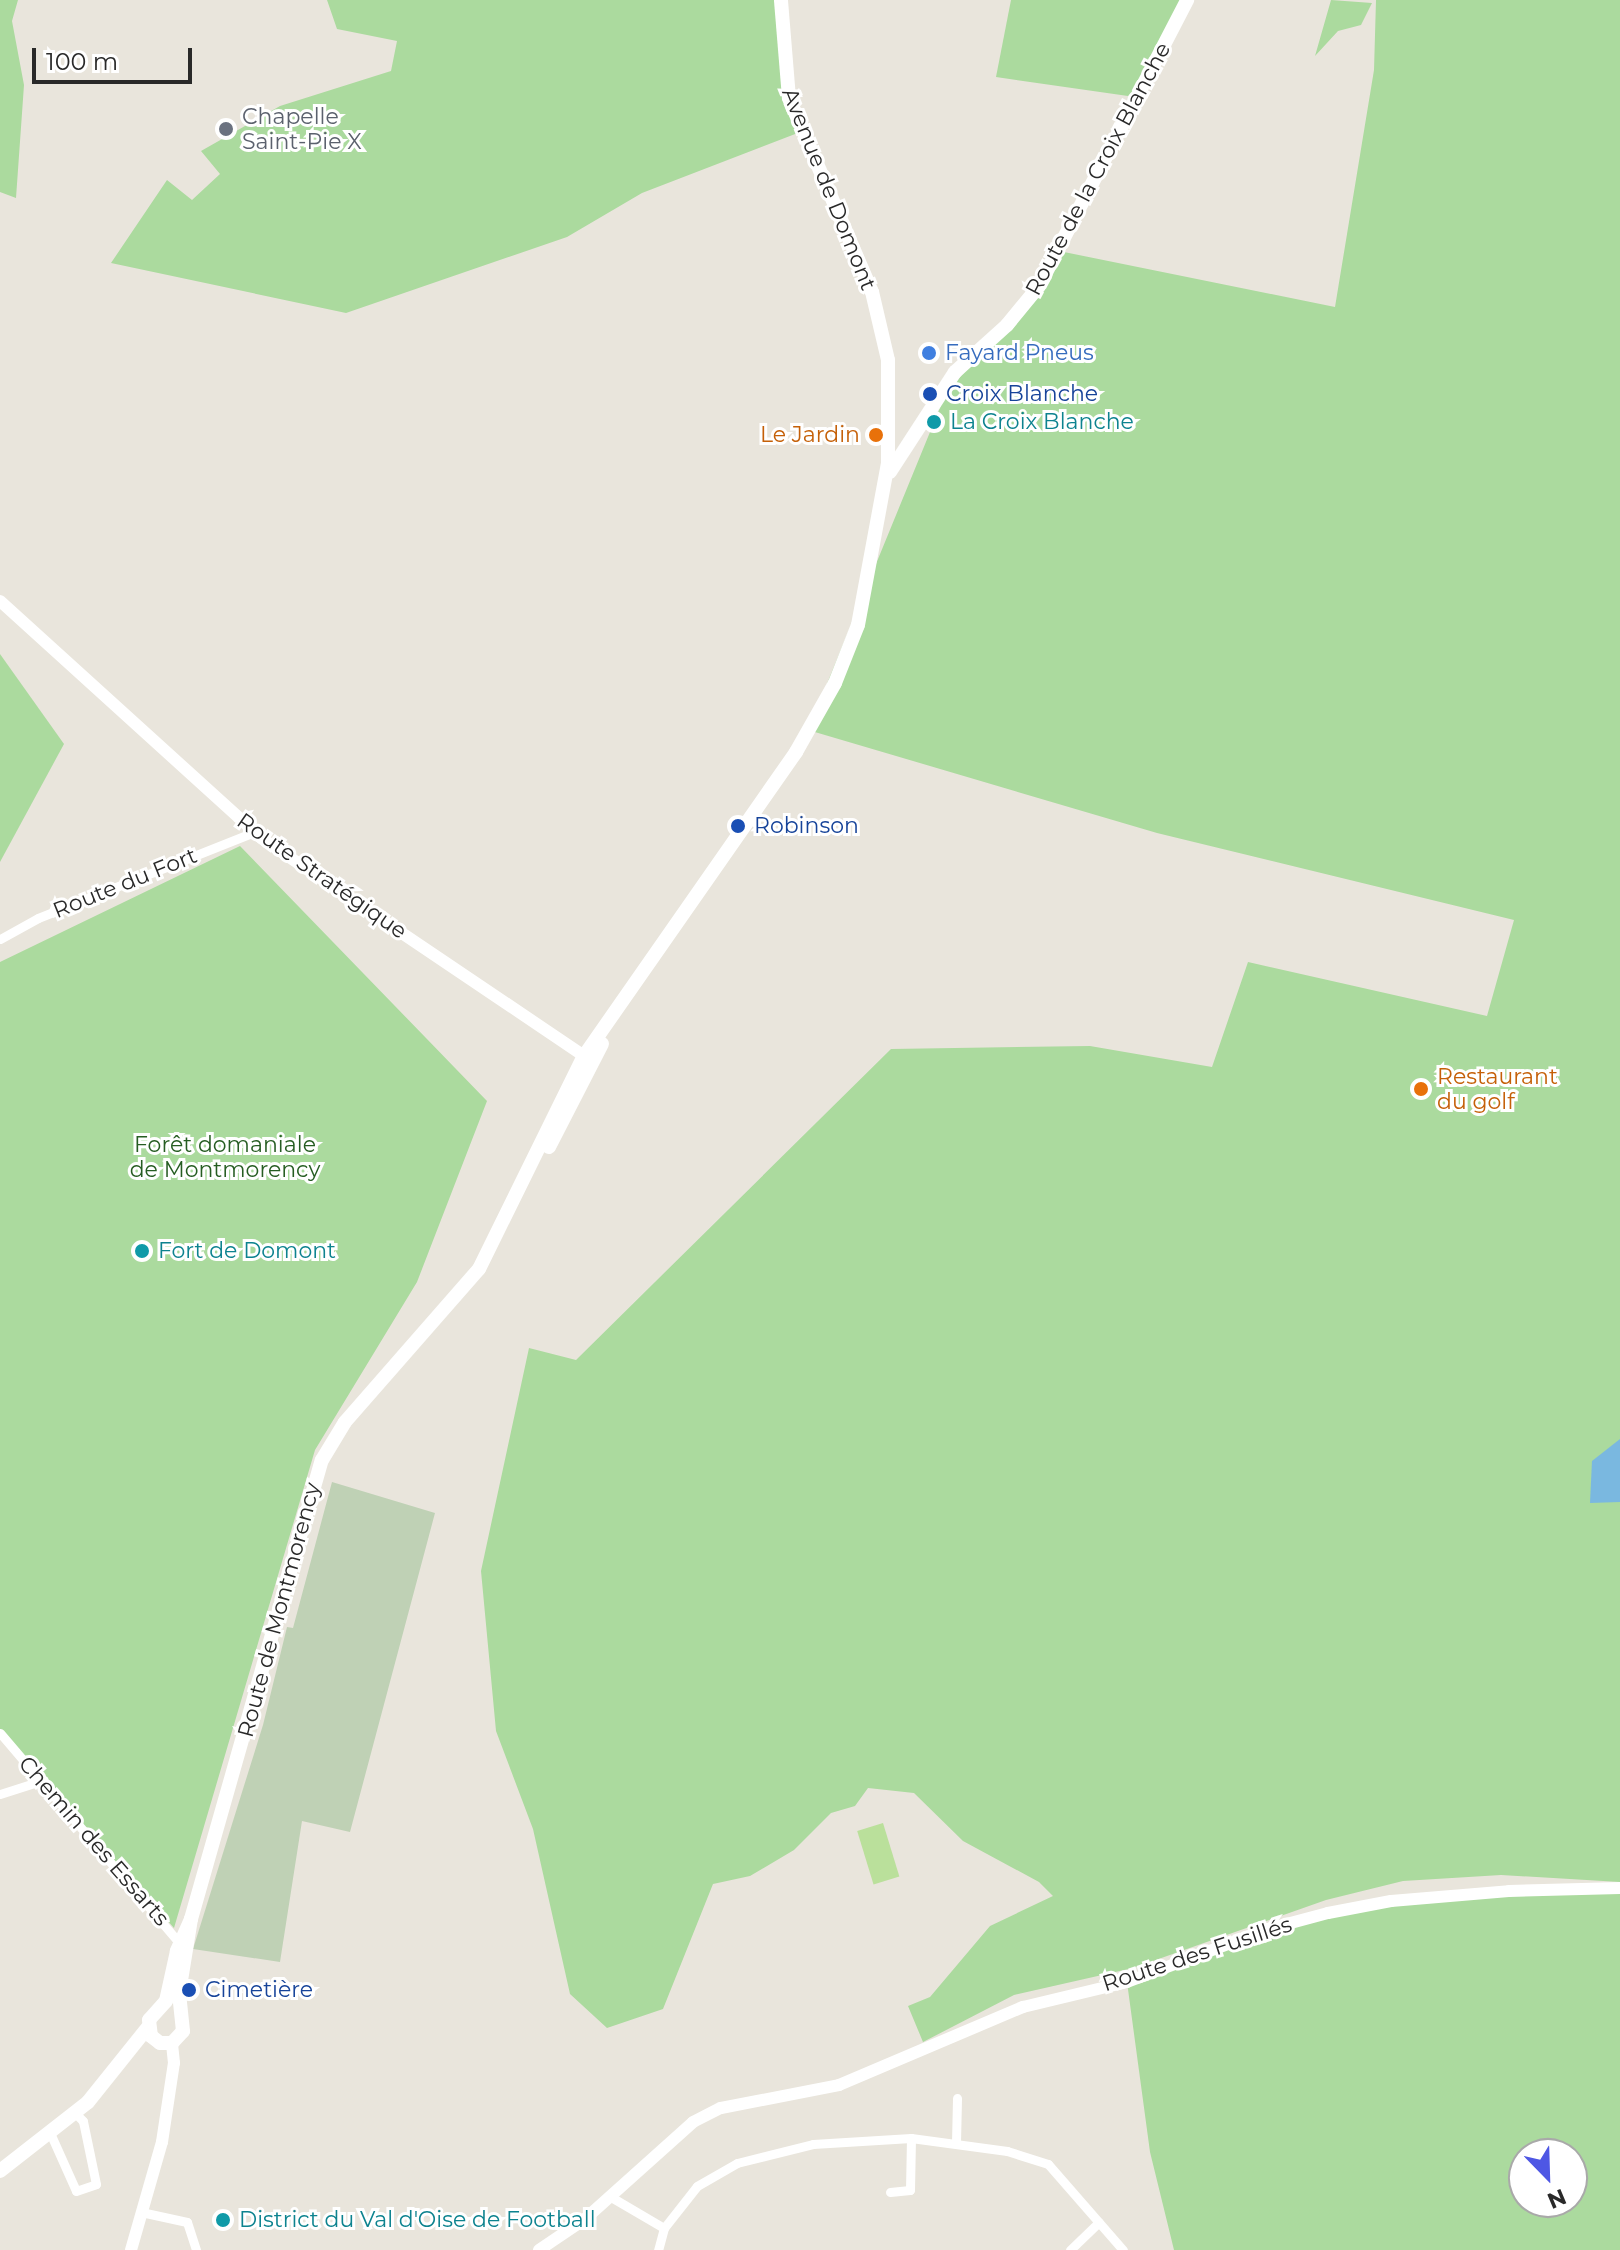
<!DOCTYPE html>
<meta charset="utf-8">
<style>
body{margin:0}
#map{position:relative;width:1620px;height:2250px;overflow:hidden;background:#e9e5dc;font-family:Montserrat,sans-serif}
div>[style]{position:absolute}
.green>*{inset:0;background:#abda9e}
.cemetery>*{inset:0;background:#bfd1b5}
.pitch>*{inset:0;background:#bae09b;transform-origin:0 0}
.water>*{inset:0;background:#7ab8e0}
.minor>*{height:9px;margin:-4.5px;padding:0 4.5px;transform-origin:4.5px;border-radius:4.5px;background:#fff}
.tertiary>*{height:12px;margin:-6px;padding:0 6px;transform-origin:6px;border-radius:6px;background:#fff}
.secondary>*{height:14px;margin:-7px;padding:0 7px;transform-origin:7px;border-radius:7px;background:#fff}
.dots>*{width:22px;height:22px;translate:-50% -50%;box-sizing:border-box;border:4px solid #fff;border-radius:50%}
span{translate:-50% -50%;white-space:nowrap;text-align:center;line-height:1.15;-webkit-text-stroke:6px #fff;paint-order:stroke}
.worship-label{font-size:22px;color:#5b616d}
.left{translate:0 -50%;text-align:left}
.street-label{font-size:22px;color:#292929}
.shop-label{font-size:22px;color:#366cbe}
.transit-label{font-size:22px;color:#164399}
.culture-label{font-size:22px;color:#0d838f}
.food-label{font-size:22px;color:#c56008}
.right{translate:-100% -50%;text-align:right}
.park-label{font-size:22px;color:#265d22}
.north{position:absolute;left:1508px;top:2138px;width:80px;height:80px;box-sizing:border-box;background:#fff;border:2px solid #a9a9a9;border-radius:50%;rotate:157deg;font-size:22px;font-weight:700;line-height:32px;text-align:center;color:#292929}
.north::after{content:'';display:block;margin:auto;width:28px;height:36px;background:#4e57e4;clip-path:polygon(50% 0,100% 100%,50% 72%,0 100%)}
.scale{position:absolute;left:32px;top:48px;width:160px;height:36px;box-sizing:border-box;border:4px solid #292929;border-top:0;padding-left:10px;font-size:24px;line-height:28px;white-space:nowrap;color:#292929;-webkit-text-stroke:6px #fff;paint-order:stroke}
</style>
<div id="map">
<div class="green">
<div style="clip-path:polygon(0 0,18px 0,12px 21px,24px 85px,16px 198px,0 192px)"></div>
<div style="clip-path:polygon(327px 0,782px 0,783px 73px,803px 131px,642px 193px,567px 237px,346px 313px,111px 263px,167px 180px,192px 200px,220px 174px,201px 151px,280px 106px,391px 71px,397px 41px,337px 29px)"></div>
<div style="clip-path:polygon(1011px 0,1186px 0,1135px 97px,996px 77px)"></div>
<div style="clip-path:polygon(1331px 0,1372px 3px,1361px 25px,1338px 31px,1315px 56px)"></div>
<div style="clip-path:polygon(1376px 0,1620px 0,1620px 1882px,1501px 1875px,1403px 1881px,1326px 1900px,1133px 1968px,1014px 1995px,923px 2042px,908px 2006px,930px 1997px,990px 1926px,1053px 1896px,1039px 1882px,963px 1841px,914px 1793px,868px 1788px,855px 1806px,831px 1813px,794px 1850px,750px 1876px,713px 1884px,663px 2009px,607px 2028px,570px 1994px,533px 1829px,496px 1731px,481px 1571px,529px 1348px,576px 1360px,891px 1049px,1090px 1046px,1212px 1067px,1248px 962px,1487px 1016px,1514px 920px,1157px 833px,808px 730px,946px 393px,1031px 297px,1059px 251px,1335px 307px,1374px 70px)"></div>
<div style="clip-path:polygon(0 654px,64px 744px,0 862px)"></div>
<div style="clip-path:polygon(240px 846px,487px 1101px,417px 1282px,315px 1450px,174px 1928px,0 1732px,0 962px)"></div>
<div style="clip-path:polygon(evenodd,1620px 1888px,1620px 2250px,1174px 2250px,1150px 2152px,1127px 1982px,1209px 1950px,1391px 1901px,1620px 1888px,1524px 2154px,1572px 2154px,1572px 2202px,1524px 2202px,1524px 2154px)"></div>
</div>
<div class="cemetery">
<div style="clip-path:polygon(332px 1482px,435px 1513px,350px 1832px,302px 1821px,280px 1962px,193px 1949px,263px 1725px,287px 1627px,293px 1628px)"></div>
</div>
<div class="pitch">
<div style="left:883px;top:1823px;width:56px;height:27px;rotate:73deg"></div>
</div>
<div class="water">
<div style="clip-path:polygon(1620px 1439px,1620px 1502px,1590px 1503px,1592px 1461px)"></div>
</div>
<div class="minor">
<div style="left:0;top:939px;width:43px;rotate:-28.9deg"></div>
<div style="left:38px;top:918px;width:232px;rotate:-21.7deg"></div>
<div style="left:0;top:1733px;width:280px;rotate:49.5deg"></div>
<div style="left:0;top:1794px;width:46px;rotate:-17.7deg"></div>
<div style="left:51px;top:2135px;width:61px;rotate:65.9deg"></div>
<div style="left:76px;top:2191px;width:21px;rotate:-19deg"></div>
<div style="left:96px;top:2184px;width:64px;rotate:-101.7deg"></div>
<div style="left:83px;top:2121px;width:10px;rotate:-135deg"></div>
<div style="left:956px;top:2143px;width:45px;rotate:-88.7deg"></div>
<div style="left:890px;top:2192px;width:20px;rotate:-6deg"></div>
<div style="left:910px;top:2190px;width:52px;rotate:-88.9deg"></div>
<div style="left:611px;top:2197px;width:61px;rotate:30.3deg"></div>
<div style="left:664px;top:2228px;width:23px;rotate:105deg"></div>
<div style="left:141px;top:2212px;width:47px;rotate:12.3deg"></div>
<div style="left:187px;top:2222px;width:29px;rotate:72deg"></div>
<div style="left:664px;top:2228px;width:53px;rotate:-51.8deg"></div>
<div style="left:697px;top:2186px;width:46px;rotate:-29.9deg"></div>
<div style="left:737px;top:2163px;width:78px;rotate:-14deg"></div>
<div style="left:813px;top:2144px;width:98px;rotate:-3.5deg"></div>
<div style="left:911px;top:2138px;width:97px;rotate:7.7deg"></div>
<div style="left:1007px;top:2151px;width:43px;rotate:17.6deg"></div>
<div style="left:1048px;top:2164px;width:114px;rotate:48.9deg"></div>
<div style="left:1070px;top:2250px;width:40px;rotate:-44deg"></div>
</div>
<div class="tertiary">
<div style="left:0;top:601px;width:353px;rotate:42.2deg"></div>
<div style="left:261px;top:838px;width:396px;rotate:34deg"></div>
<div style="left:131px;top:2250px;width:112px;rotate:-74deg"></div>
<div style="left:162px;top:2142px;width:80px;rotate:-81.4deg"></div>
<div style="left:174px;top:2063px;width:20px;rotate:-96deg"></div>
<div style="left:539px;top:2250px;width:55px;rotate:-34deg"></div>
<div style="left:585px;top:2219px;width:145px;rotate:-41.9deg"></div>
<div style="left:693px;top:2122px;width:31px;rotate:-27deg"></div>
<div style="left:721px;top:2108px;width:120px;rotate:-11deg"></div>
<div style="left:839px;top:2085px;width:200px;rotate:-23deg"></div>
<div style="left:1023px;top:2007px;width:107px;rotate:-13.5deg"></div>
<div style="left:1127px;top:1982px;width:151px;rotate:-20.6deg"></div>
<div style="left:1268px;top:1929px;width:62px;rotate:-14.9deg"></div>
<div style="left:1328px;top:1913px;width:64px;rotate:-10.8deg"></div>
<div style="left:1391px;top:1901px;width:118px;rotate:-4.8deg"></div>
<div style="left:1509px;top:1891px;width:111px;rotate:-1.5deg"></div>
</div>
<div class="secondary">
<div style="left:890px;top:472px;width:119px;rotate:-57deg"></div>
<div style="left:955px;top:372px;width:70px;rotate:-42.1deg"></div>
<div style="left:1007px;top:325px;width:50px;rotate:-50.6deg"></div>
<div style="left:1039px;top:286px;width:322px;rotate:-62.6deg"></div>
<div style="left:549px;top:1147px;width:116px;rotate:-62.8deg"></div>
<div style="left:191px;top:1919px;width:35px;rotate:114deg"></div>
<div style="left:177px;top:1951px;width:51px;rotate:102.4deg"></div>
<div style="left:166px;top:2001px;width:25px;rotate:132deg"></div>
<div style="left:149px;top:2020px;width:16px;rotate:83deg"></div>
<div style="left:151px;top:2036px;width:11px;rotate:38deg"></div>
<div style="left:160px;top:2043px;width:12px"></div>
<div style="left:172px;top:2043px;width:16px;rotate:-47deg"></div>
<div style="left:183px;top:2031px;width:38px;rotate:-96deg"></div>
<div style="left:179px;top:1993px;width:75px;rotate:-80.8deg"></div>
<div style="left:191px;top:1919px;width:477px;rotate:-74.1deg"></div>
<div style="left:322px;top:1460px;width:44px;rotate:-58.8deg"></div>
<div style="left:345px;top:1422px;width:203px;rotate:-48.8deg"></div>
<div style="left:479px;top:1269px;width:237px;rotate:-63.8deg"></div>
<div style="left:584px;top:1056px;width:371px;rotate:-55.1deg"></div>
<div style="left:796px;top:752px;width:79px;rotate:-60.5deg"></div>
<div style="left:835px;top:683px;width:62px;rotate:-68.4deg"></div>
<div style="left:858px;top:625px;width:165px;rotate:-79.5deg"></div>
<div style="left:888px;top:463px;width:103px;rotate:-90deg"></div>
<div style="left:888px;top:360px;width:70px;rotate:-103.2deg"></div>
<div style="left:872px;top:292px;width:211px;rotate:-113.2deg"></div>
<div style="left:789px;top:98px;width:98px;rotate:-94.7deg"></div>
<div style="left:0;top:2171px;width:112px;rotate:-38.1deg"></div>
<div style="left:88px;top:2102px;width:96px;rotate:-51.3deg"></div>
</div>
<div class="dots">
<div style="left:226px;top:129px;background:#6b7280"></div>
<div style="left:929px;top:353px;background:#3f7fe0"></div>
<div style="left:930px;top:394px;background:#1a4fb4"></div>
<div style="left:934px;top:422px;background:#0f9aa8"></div>
<div style="left:876px;top:435px;background:#e8710a"></div>
<div style="left:738px;top:826px;background:#1a4fb4"></div>
<div style="left:1421px;top:1089px;background:#e8710a"></div>
<div style="left:142px;top:1251px;background:#0f9aa8"></div>
<div style="left:189px;top:1990px;background:#1a4fb4"></div>
<div style="left:223px;top:2220px;background:#0f9aa8"></div>
</div>
<div class="worship-label">
<span class="left" style="left:242px;top:129px">Chapelle<br>Saint-Pie X</span>
</div>
<div class="street-label">
<span style="left:1098px;top:169px;rotate:-62deg">Route de la Croix Blanche</span>
<span style="left:829px;top:189px;rotate:68deg">Avenue de Domont</span>
<span style="left:322px;top:876px;rotate:35deg">Route Stratégique</span>
<span style="left:125px;top:883px;rotate:-22deg">Route du Fort</span>
<span style="left:279px;top:1610px;rotate:-75deg">Route de Montmorency</span>
<span style="left:94px;top:1841px;rotate:49deg">Chemin des Essarts</span>
<span style="left:1197px;top:1954px;rotate:-18deg">Route des Fusillés</span>
</div>
<div class="shop-label">
<span class="left" style="left:945px;top:353px">Fayard Pneus</span>
</div>
<div class="transit-label">
<span class="left" style="left:946px;top:394px">Croix Blanche</span>
<span class="left" style="left:754px;top:826px">Robinson</span>
<span class="left" style="left:205px;top:1990px">Cimetière</span>
</div>
<div class="culture-label">
<span class="left" style="left:950px;top:422px">La Croix Blanche</span>
<span class="left" style="left:158px;top:1251px">Fort de Domont</span>
<span class="left" style="left:239px;top:2220px">District du Val d'Oise de Football</span>
</div>
<div class="food-label">
<span class="right" style="left:860px;top:435px">Le Jardin</span>
<span class="left" style="left:1437px;top:1089px">Restaurant<br>du golf</span>
</div>
<div class="park-label">
<span style="left:225px;top:1157px">Forêt domaniale<br>de Montmorency</span>
</div>
<div class="north">N</div>
<div class="scale">100 m</div>
</div>
